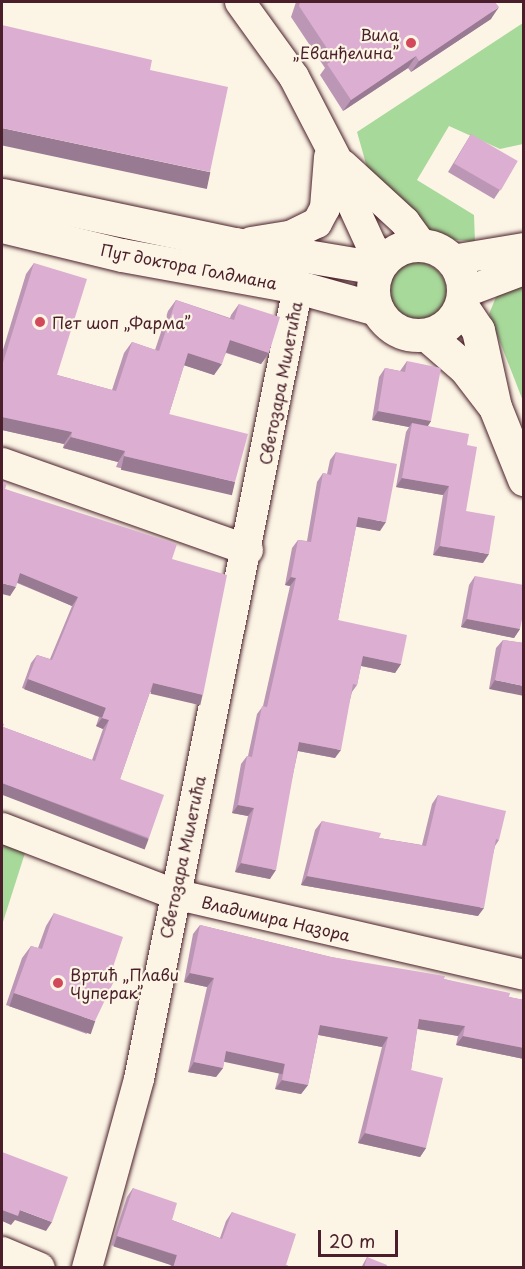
<!DOCTYPE html>
<meta charset="utf-8">
<style>
body{margin:0}
#map{position:relative;width:525px;height:1269px;overflow:hidden;background:#fcf5e5;font-family:"Playpen Sans",sans-serif}
div>[style]{position:absolute}
.green>*{inset:0;background:#a7d99a}
.round{border-radius:50%}
.roads{filter:drop-shadow(0 0 2px #4a1f2b) drop-shadow(0 0 2px #4a1f2b)}
.minor>*{height:30px;margin:-15px;padding:0 15px;transform-origin:15px;border-radius:15px;background:#fcf5e5}
.tertiary>*{height:33px;margin:-16.5px;padding:0 16.5px;transform-origin:16.5px;border-radius:16.5px;background:#fcf5e5}
.tertiary>.ring{margin:-16.5px;padding:0;box-sizing:content-box;background:none;border:33px solid #fcf5e5;border-radius:50%}
.wall>*{inset:0;background:#bc96b5}
.shaded-wall>*{inset:0;background:#997a93;transform-origin:0 0}
.building>*{inset:0;background:#dbaed2;transform-origin:0 0}
.dots>*{width:16px;height:16px;translate:-50% -50%;box-sizing:border-box;border:3px solid #fcf5e5;border-radius:50%}
span{translate:-50% -50%;white-space:nowrap;text-align:center;line-height:1.15;-webkit-text-stroke:4.5px #fcf5e5;paint-order:stroke}
.poi-label{font-size:16px;color:#4a1f2b}
.right{translate:-100% -50%;text-align:right}
.left{translate:0 -50%;text-align:left}
.street-label{font-size:16px;color:#4a1f2b}
.frame{position:absolute;inset:0;border:3px solid #4a1f2b;pointer-events:none}
.scale{position:absolute;left:318px;top:1230px;width:80px;height:27px;box-sizing:border-box;border:3px solid #4a1f2b;border-top:0;padding-left:8px;font-size:18px;line-height:21px;white-space:nowrap;color:#4a1f2b;-webkit-text-stroke:4px #fcf5e5;paint-order:stroke}
</style>
<div id="map">
<div class="green">
<div style="clip-path:polygon(523px 23px,523px 144px,500px 149px,449px 126px,417px 180px,474px 215px,475px 242px,448px 239px,424px 227px,368px 171px,357px 132px)"></div>
<div class="round" style="left:385px;top:262px;width:62px;height:62px"></div>
<div style="clip-path:polygon(523px 284px,523px 401px,489px 314px,496px 297px,509px 287px)"></div>
<div style="clip-path:polygon(2px 842px,25px 853px,2px 925px)"></div>
</div>
<div class="roads">
<div class="minor">
<div style="left:240px;top:2px;width:92px;rotate:54.2deg"></div>
<div style="left:294px;top:77px;width:96px;rotate:62.6deg"></div>
<div style="left:338px;top:162px;width:23px;rotate:77deg"></div>
<div style="left:343px;top:184px;width:67px;rotate:65.3deg"></div>
<div style="left:371px;top:245px;width:19px;rotate:55deg"></div>
<div style="left:343px;top:165px;width:84px;rotate:42.6deg"></div>
<div style="left:405px;top:222px;width:27px;rotate:54deg"></div>
<div style="left:251px;top:242px;width:39px;rotate:-9deg"></div>
<div style="left:290px;top:236px;width:30px;rotate:-26deg"></div>
<div style="left:317px;top:223px;width:17px;rotate:-62deg"></div>
<div style="left:325px;top:208px;width:51px;rotate:-85.5deg"></div>
<div style="left:452px;top:260px;width:73px;rotate:-9.5deg"></div>
<div style="left:463px;top:293px;width:65px;rotate:-20.7deg"></div>
<div style="left:2px;top:463px;width:261px;rotate:19.5deg"></div>
<div style="left:2px;top:828px;width:184px;rotate:21deg"></div>
<div style="left:174px;top:894px;width:359px;rotate:13deg"></div>
<div style="left:2px;top:1252px;width:41px;rotate:22.8deg"></div>
<div style="left:87px;top:1268px;width:196px;rotate:-74.6deg"></div>
<div style="left:139px;top:1079px;width:808px;rotate:-78.65deg"></div>
</div>
<div class="tertiary">
<div style="left:2px;top:195px;width:238px;rotate:11.9deg"></div>
<div style="left:235px;top:244px;width:145px;rotate:9.5deg"></div>
<div style="left:2px;top:226px;width:123px;rotate:13.6deg"></div>
<div style="left:122px;top:255px;width:179px;rotate:10.3deg"></div>
<div style="left:298px;top:287px;width:82px;rotate:15.6deg"></div>
<div class="ring" style="left:373px;top:245px;width:57px;height:57px"></div>
<div style="left:461px;top:305px;width:30px;rotate:56deg"></div>
<div style="left:478px;top:330px;width:79px;rotate:77.6deg"></div>
<div style="left:495px;top:407px;width:78px;rotate:68.1deg"></div>
<div style="left:427px;top:335px;width:50px;rotate:41deg"></div>
<div style="left:465px;top:368px;width:44px;rotate:52.4deg"></div>
</div>
</div>
<div class="wall">
<div style="clip-path:polygon(296px 2px,495px 2px,491px 19px,411px 72px,408px 68px,343px 111px,320px 75px,325px 68px,291px 17px)"></div>
<div style="clip-path:polygon(471px 134px,500px 190px,494px 199px,448px 172px)"></div>
<div style="clip-path:polygon(34px 263px,57px 375px,112px 390px,124px 353px,132px 342px,155px 350px,168px 311px,176px 300px,230px 318px,231px 315px,239px 304px,269px 353px,261px 364px,226px 353px,214px 375px,184px 365px,169px 414px,227px 493px,116px 467px,118px 462px,63px 448px,64px 444px,2px 430px,2px 353px,26px 274px)"></div>
<div style="clip-path:polygon(407px 361px,431px 421px,428px 426px,467px 445px,466px 511px,483px 563px,433px 555px,443px 495px,396px 487px,406px 432px,409px 427px,372px 420px,379px 377px,385px 368px,400px 371px)"></div>
<div style="clip-path:polygon(336px 452px,380px 531px,356px 526px,338px 620px,401px 664px,395px 673px,361px 666px,357px 685px,352px 692px,335px 758px,298px 751px,270px 879px,235px 872px,248px 816px,232px 813px,241px 764px,247px 756px,248px 756px,257px 714px,263px 706px,290px 586px,285px 585px,292px 548px,298px 540px,307px 541px,317px 482px,323px 473px,327px 474px,330px 460px)"></div>
<div style="clip-path:polygon(5px 489px,172px 559px,197px 704px,150px 692px,120px 779px,149px 838px,142px 847px,2px 794px,2px 723px,3px 727px,92px 760px,103px 729px,96px 726px,99px 717px,22px 688px,31px 663px,37px 655px,50px 659px,72px 606px,17px 583px,10px 596px)"></div>
<div style="clip-path:polygon(475px 576px,520px 629px,514px 638px,461px 627px,469px 585px)"></div>
<div style="clip-path:polygon(503px 640px,524px 643px,489px 689px,496px 648px)"></div>
<div style="clip-path:polygon(438px 795px,499px 840px,495px 846px,478px 916px,301px 885px,315px 830px,322px 821px,379px 838px,422px 845px,432px 804px)"></div>
<div style="clip-path:polygon(54px 913px,87px 1034px,6px 1005px,22px 958px,31px 946px,38px 948px,46px 926px)"></div>
<div style="clip-path:polygon(200px 925px,331px 957px,444px 979px,509px 997px,524px 1000px,524px 1059px,456px 1045px,458px 1036px,417px 1029px,411px 1070px,426px 1148px,420px 1157px,358px 1143px,382px 1047px,318px 1035px,308px 1085px,301px 1094px,275px 1089px,279px 1073px,224px 1061px,223px 1068px,216px 1077px,188px 1072px,207px 987px,184px 982px,193px 934px)"></div>
<div style="clip-path:polygon(133px 1188px,172px 1220px,220px 1238px,226px 1221px,232px 1212px,286px 1265px,293px 1268px,170px 1268px,171px 1264px,111px 1245px,127px 1197px)"></div>
<div style="clip-path:polygon(367px 1257px,386px 1268px,361px 1268px)"></div>
</div>
<div class="shaded-wall">
<div style="clip-path:polygon(499px 7px,491px 19px,411px 72px,419px 61px)"></div>
<div style="clip-path:polygon(416px 56px,408px 68px,343px 111px,351px 100px)"></div>
<div style="left:2px;top:128px;width:213px;height:17px;rotate:12deg"></div>
<div style="clip-path:polygon(230px 340px,269px 353px,261px 364px,222px 351px)"></div>
<div style="clip-path:polygon(188px 353px,222px 364px,214px 375px,180px 364px)"></div>
<div style="clip-path:polygon(378px 411px,431px 421px,425px 430px,412px 423px,409px 427px,372px 420px)"></div>
<div style="clip-path:polygon(2px 417px,72px 432px,64px 444px,2px 430px)"></div>
<div style="clip-path:polygon(71px 437px,125px 451px,118px 462px,63px 448px)"></div>
<div style="left:124px;top:456px;width:114px;height:14px;rotate:13deg"></div>
<div style="clip-path:polygon(402px 478px,449px 486px,443px 495px,396px 487px)"></div>
<div style="clip-path:polygon(358px 517px,386px 522px,380px 531px,352px 526px)"></div>
<div style="clip-path:polygon(440px 546px,489px 554px,483px 563px,433px 555px)"></div>
<div style="clip-path:polygon(20px 573px,78px 597px,72px 606px,14px 581px)"></div>
<div style="clip-path:polygon(291px 577px,296px 578px,290px 586px,285px 585px)"></div>
<div style="clip-path:polygon(2px 583px,16px 587px,10px 596px,2px 594px)"></div>
<div style="clip-path:polygon(467px 619px,520px 629px,514px 638px,461px 627px)"></div>
<div style="clip-path:polygon(363px 656px,401px 664px,395px 673px,357px 665px)"></div>
<div style="left:28px;top:679px;width:83px;height:11px;rotate:20deg"></div>
<div style="clip-path:polygon(495px 680px,524px 686px,524px 696px,489px 689px)"></div>
<div style="left:153px;top:683px;width:51px;height:11px;rotate:13deg"></div>
<div style="clip-path:polygon(102px 718px,109px 720px,103px 729px,96px 726px)"></div>
<div style="clip-path:polygon(299px 742px,341px 750px,335px 758px,293px 750px)"></div>
<div style="left:2px;top:783px;width:157px;height:11px;rotate:21deg"></div>
<div style="clip-path:polygon(238px 805px,254px 808px,248px 816px,232px 813px)"></div>
<div style="clip-path:polygon(241px 863px,276px 870px,270px 879px,235px 872px)"></div>
<div style="clip-path:polygon(307px 876px,484px 908px,478px 916px,301px 885px)"></div>
<div style="clip-path:polygon(190px 973px,214px 978px,207px 987px,184px 982px)"></div>
<div style="left:14px;top:993px;width:86px;height:14px;rotate:19deg"></div>
<div style="clip-path:polygon(419px 1019px,465px 1026px,458px 1036px,413px 1028px)"></div>
<div style="clip-path:polygon(320px 1025px,388px 1037px,382px 1047px,314px 1034px)"></div>
<div style="clip-path:polygon(463px 1036px,524px 1048px,524px 1059px,456px 1045px)"></div>
<div style="left:226px;top:1051px;width:60px;height:11px;rotate:12deg"></div>
<div style="clip-path:polygon(194px 1062px,223px 1068px,216px 1077px,188px 1072px)"></div>
<div style="clip-path:polygon(282px 1080px,308px 1085px,301px 1094px,275px 1089px)"></div>
<div style="clip-path:polygon(365px 1133px,426px 1148px,420px 1157px,358px 1143px)"></div>
<div style="clip-path:polygon(2px 1210px,20px 1210px,52px 1222px,46px 1231px,15px 1220px,11px 1225px,2px 1221px)"></div>
<div style="left:117px;top:1236px;width:63px;height:11px;rotate:18deg"></div>
</div>
<div class="building">
<div style="clip-path:polygon(300px 2px,495px 2px,499px 7px,419px 61px,416px 56px,351px 100px,327px 64px,334px 59px,299px 6px)"></div>
<div style="clip-path:polygon(2px 25px,152px 60px,150px 70px,228px 87px,210px 172px,2px 128px)"></div>
<div style="left:471px;top:134px;width:54px;height:34px;rotate:30deg"></div>
<div style="clip-path:polygon(34px 263px,87px 279px,57px 375px,116px 391px,132px 342px,159px 351px,176px 300px,234px 320px,239px 304px,280px 317px,269px 353px,230px 340px,222px 364px,188px 353px,169px 414px,248px 434px,235px 482px,124px 456px,125px 451px,71px 437px,72px 432px,2px 417px,2px 366px)"></div>
<div style="clip-path:polygon(407px 361px,441px 368px,431px 421px,378px 411px,385px 368px,405px 372px)"></div>
<div style="clip-path:polygon(412px 423px,469px 434px,467px 445px,477px 447px,466px 511px,495px 516px,489px 554px,440px 546px,449px 486px,402px 478px)"></div>
<div style="clip-path:polygon(336px 452px,397px 464px,386px 522px,358px 517px,338px 620px,407px 635px,401px 664px,363px 656px,357px 685px,353px 684px,341px 750px,299px 742px,276px 870px,241px 863px,254px 808px,238px 805px,247px 756px,252px 757px,262px 706px,267px 707px,296px 578px,291px 577px,298px 540px,311px 542px,323px 473px,331px 475px)"></div>
<div style="clip-path:polygon(2px 482px,7px 483px,5px 489px,177px 544px,172px 559px,227px 575px,203px 695px,153px 683px,120px 779px,164px 795px,149px 838px,2px 783px,2px 723px,4px 724px,3px 727px,95px 761px,109px 720px,102px 718px,106px 708px,28px 679px,37px 655px,52px 660px,78px 597px,20px 573px,16px 587px,2px 583px)"></div>
<div style="clip-path:polygon(475px 576px,524px 585px,524px 610px,520px 629px,467px 619px)"></div>
<div style="clip-path:polygon(503px 640px,524px 643px,524px 686px,495px 680px)"></div>
<div style="clip-path:polygon(438px 795px,506px 811px,499px 840px,496px 839px,484px 908px,307px 876px,322px 821px,381px 833px,379px 838px,426px 846px)"></div>
<div style="clip-path:polygon(54px 913px,123px 937px,109px 979px,114px 981px,95px 1021px,14px 993px,31px 946px,42px 949px)"></div>
<div style="clip-path:polygon(200px 925px,331px 957px,445px 976px,444px 979px,510px 993px,509px 997px,524px 1000px,524px 1048px,463px 1036px,465px 1026px,419px 1019px,411px 1070px,443px 1078px,426px 1148px,365px 1133px,388px 1037px,320px 1025px,308px 1085px,282px 1080px,285px 1064px,226px 1051px,223px 1068px,194px 1062px,214px 978px,190px 973px)"></div>
<div style="clip-path:polygon(2px 1152px,68px 1177px,52px 1222px,20px 1210px,18px 1216px,2px 1210px)"></div>
<div style="clip-path:polygon(133px 1188px,177px 1203px,172px 1220px,222px 1239px,232px 1212px,296px 1234px,286px 1265px,293px 1268px,173px 1268px,177px 1255px,117px 1236px)"></div>
<div style="clip-path:polygon(367px 1257px,387px 1265px,386px 1268px,364px 1268px)"></div>
</div>
<div class="dots">
<div style="left:411px;top:43px;background:#d1495b"></div>
<div style="left:40px;top:322px;background:#d1495b"></div>
<div style="left:58px;top:983px;background:#d1495b"></div>
</div>
<div class="poi-label">
<span class="right" style="left:399px;top:43px">Вила<br>„Еванђелина”</span>
<span class="left" style="left:52px;top:322px">Пет шоп „Фарма”</span>
<span class="left" style="left:70px;top:983px">Вртић „Плави<br>Чуперак”</span>
</div>
<div class="street-label">
<span style="left:189px;top:266px;rotate:11deg">Пут доктора Голдмана</span>
<span style="left:280px;top:383px;rotate:-79deg">Светозара Милетића</span>
<span style="left:182px;top:857px;rotate:-78deg">Светозара Милетића</span>
<span style="left:276px;top:918px;rotate:13deg">Владимира Назора</span>
</div>
<div class="frame"></div>
<div class="scale">20 m</div>
</div>
